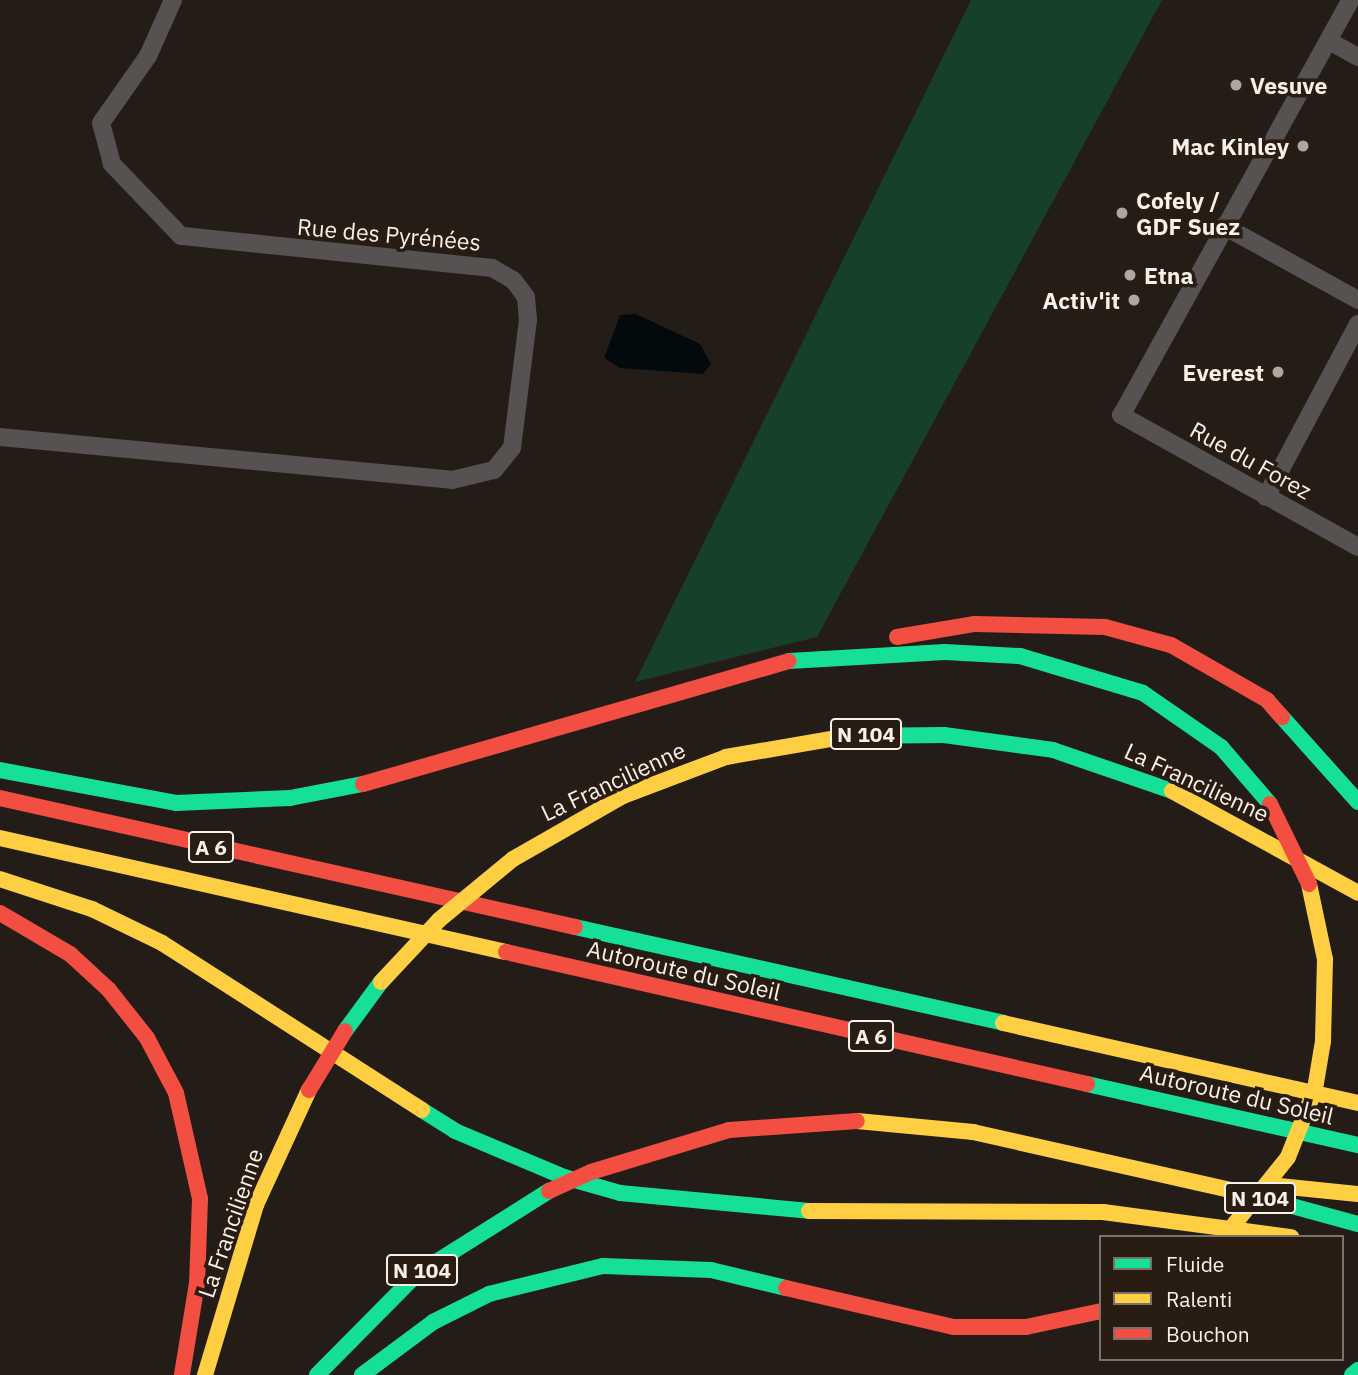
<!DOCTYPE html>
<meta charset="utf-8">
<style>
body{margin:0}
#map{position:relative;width:1358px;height:1375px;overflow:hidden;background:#241d17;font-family:"IBM Plex Sans",sans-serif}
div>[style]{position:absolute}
.green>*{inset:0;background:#16402a}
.water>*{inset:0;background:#030a0e}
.street>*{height:18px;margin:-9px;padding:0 9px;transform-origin:9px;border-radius:9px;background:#565252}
.fast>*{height:16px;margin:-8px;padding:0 8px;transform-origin:8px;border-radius:8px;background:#16e098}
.slow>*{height:16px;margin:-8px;padding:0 8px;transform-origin:8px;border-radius:8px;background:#ffcf43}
.jam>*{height:16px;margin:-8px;padding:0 8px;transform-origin:8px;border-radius:8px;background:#f24e42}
.slow-bridge>*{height:16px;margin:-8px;padding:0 8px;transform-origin:8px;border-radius:8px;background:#ffcf43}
.jam-bridge>*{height:16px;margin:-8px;padding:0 8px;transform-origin:8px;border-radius:8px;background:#f24e42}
.dots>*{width:19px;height:19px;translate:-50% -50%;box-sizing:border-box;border:4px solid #291c12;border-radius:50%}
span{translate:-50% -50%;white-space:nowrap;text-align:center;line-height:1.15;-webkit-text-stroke:7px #291c12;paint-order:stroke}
.shield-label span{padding:2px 5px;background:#291c12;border:2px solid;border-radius:5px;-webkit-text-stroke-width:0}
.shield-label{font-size:21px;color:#f9f0e9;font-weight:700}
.poi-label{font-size:23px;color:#f9f0e9;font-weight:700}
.left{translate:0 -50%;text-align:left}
.right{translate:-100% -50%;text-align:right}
.street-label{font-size:23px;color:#f9f0e9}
.legend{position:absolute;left:1099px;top:1235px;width:245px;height:126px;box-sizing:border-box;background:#291c12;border:2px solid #7c7168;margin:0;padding:9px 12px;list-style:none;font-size:21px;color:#f9f0e9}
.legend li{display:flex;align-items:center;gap:14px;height:35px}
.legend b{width:35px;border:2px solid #7c7168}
</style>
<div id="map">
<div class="green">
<div style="clip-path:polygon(971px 0,1162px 0,817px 637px,635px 682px)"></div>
</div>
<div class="water">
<div style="clip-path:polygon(636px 314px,700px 344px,711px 364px,703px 374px,620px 368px,604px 358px,620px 315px)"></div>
</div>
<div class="street">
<div style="left:1350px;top:1px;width:473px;rotate:118.9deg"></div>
<div style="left:1121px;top:415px;width:271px;rotate:29.1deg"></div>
<div style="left:1329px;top:41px;width:33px;rotate:29deg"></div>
<div style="left:1224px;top:226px;width:153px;rotate:28.9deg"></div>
<div style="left:0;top:437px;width:454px;rotate:5.4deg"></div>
<div style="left:452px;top:480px;width:43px;rotate:-13.4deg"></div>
<div style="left:494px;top:470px;width:28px;rotate:-51deg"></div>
<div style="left:512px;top:448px;width:129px;rotate:-82.9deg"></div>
<div style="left:528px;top:320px;width:23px;rotate:-95deg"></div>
<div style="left:526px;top:297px;width:21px;rotate:-127deg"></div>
<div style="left:513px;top:280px;width:24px;rotate:-150deg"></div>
<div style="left:492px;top:268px;width:313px;rotate:-174.1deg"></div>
<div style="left:181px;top:236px;width:100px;rotate:-133.8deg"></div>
<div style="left:112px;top:164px;width:42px;rotate:-105deg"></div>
<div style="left:101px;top:123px;width:82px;rotate:-55deg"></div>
<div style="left:148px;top:56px;width:61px;rotate:-65.9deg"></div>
<div style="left:1266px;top:497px;width:196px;rotate:-62deg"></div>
</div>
<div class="fast">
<div style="left:789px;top:661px;width:156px;rotate:-3.3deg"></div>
<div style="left:945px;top:652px;width:75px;rotate:3.1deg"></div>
<div style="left:1020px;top:656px;width:128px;rotate:16.7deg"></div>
<div style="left:1143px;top:693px;width:95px;rotate:34.7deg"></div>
<div style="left:1221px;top:747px;width:75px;rotate:49.3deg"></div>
<div style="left:1282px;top:717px;width:114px;rotate:48.2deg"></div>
<div style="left:847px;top:736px;width:97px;rotate:-0.6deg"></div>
<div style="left:944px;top:735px;width:110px;rotate:7.8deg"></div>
<div style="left:1053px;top:750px;width:126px;rotate:19deg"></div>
<div style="left:0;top:770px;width:179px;rotate:10.6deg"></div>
<div style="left:176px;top:803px;width:114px;rotate:-2.5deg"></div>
<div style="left:290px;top:798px;width:74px;rotate:-10.9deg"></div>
<div style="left:575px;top:927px;width:439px;rotate:12.6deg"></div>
<div style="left:345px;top:1031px;width:61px;rotate:-53.7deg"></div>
<div style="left:1087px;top:1084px;width:278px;rotate:12.7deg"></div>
<div style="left:422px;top:1110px;width:39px;rotate:32deg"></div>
<div style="left:455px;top:1131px;width:118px;rotate:22.9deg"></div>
<div style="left:564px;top:1177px;width:58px;rotate:15.9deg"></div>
<div style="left:620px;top:1193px;width:190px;rotate:5.4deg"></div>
<div style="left:1244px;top:1193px;width:118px;rotate:15.2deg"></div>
<div style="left:317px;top:1375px;width:142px;rotate:-45.3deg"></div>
<div style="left:417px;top:1274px;width:156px;rotate:-32.2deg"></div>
<div style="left:362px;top:1375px;width:89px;rotate:-36.7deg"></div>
<div style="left:433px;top:1322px;width:63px;rotate:-26.6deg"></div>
<div style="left:489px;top:1294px;width:117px;rotate:-13.8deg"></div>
<div style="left:603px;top:1266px;width:108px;rotate:2.1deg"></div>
<div style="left:711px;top:1270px;width:77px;rotate:13.5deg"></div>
<div style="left:1352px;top:1375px;width:8px;rotate:-40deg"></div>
</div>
<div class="slow">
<div style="left:1172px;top:791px;width:212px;rotate:28.7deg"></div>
<div style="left:0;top:838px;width:519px;rotate:12.7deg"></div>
<div style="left:513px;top:859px;width:127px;rotate:-29.8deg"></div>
<div style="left:623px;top:796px;width:110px;rotate:-20.7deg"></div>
<div style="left:726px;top:757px;width:123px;rotate:-9.8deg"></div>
<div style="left:0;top:879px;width:97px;rotate:18.1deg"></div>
<div style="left:92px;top:909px;width:78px;rotate:25.9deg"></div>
<div style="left:162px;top:943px;width:309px;rotate:32.7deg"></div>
<div style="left:1309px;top:884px;width:77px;rotate:78deg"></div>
<div style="left:1325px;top:959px;width:82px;rotate:91.4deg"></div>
<div style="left:1003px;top:1023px;width:364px;rotate:12.7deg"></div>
<div style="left:857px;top:1121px;width:117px;rotate:5.4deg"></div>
<div style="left:973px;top:1132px;width:278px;rotate:12.7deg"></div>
<div style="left:1279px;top:1186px;width:79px;rotate:5.8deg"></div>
<div style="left:809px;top:1211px;width:294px;rotate:0.2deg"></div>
<div style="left:1103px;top:1212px;width:190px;rotate:7.6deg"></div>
<div style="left:205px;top:1375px;width:177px;rotate:-73.3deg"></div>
<div style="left:256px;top:1205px;width:127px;rotate:-65.3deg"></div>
</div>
<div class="jam">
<div style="left:897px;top:637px;width:79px;rotate:-9.5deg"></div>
<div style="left:975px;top:624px;width:130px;rotate:1.3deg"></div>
<div style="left:1105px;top:627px;width:68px;rotate:15.3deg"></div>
<div style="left:1171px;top:645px;width:111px;rotate:29.8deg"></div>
<div style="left:1267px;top:700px;width:23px;rotate:49deg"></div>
<div style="left:363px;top:784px;width:443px;rotate:-16.1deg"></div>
<div style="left:0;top:798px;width:589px;rotate:12.64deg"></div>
<div style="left:0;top:913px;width:81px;rotate:30.4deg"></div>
<div style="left:70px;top:954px;width:53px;rotate:42.7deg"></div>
<div style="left:109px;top:990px;width:61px;rotate:51.6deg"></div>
<div style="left:147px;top:1038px;width:62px;rotate:62.2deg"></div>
<div style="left:176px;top:1093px;width:109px;rotate:77.2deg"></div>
<div style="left:200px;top:1199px;width:84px;rotate:92deg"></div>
<div style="left:197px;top:1283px;width:93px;rotate:99.3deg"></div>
<div style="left:506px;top:952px;width:596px;rotate:12.8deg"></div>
<div style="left:591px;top:1172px;width:144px;rotate:-16.9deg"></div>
<div style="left:729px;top:1130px;width:128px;rotate:-4deg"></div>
<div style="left:786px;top:1288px;width:172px;rotate:13.1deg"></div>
<div style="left:954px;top:1327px;width:72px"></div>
<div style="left:1026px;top:1327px;width:77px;rotate:-12deg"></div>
</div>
<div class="slow-bridge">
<div style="left:381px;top:982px;width:85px;rotate:-46.9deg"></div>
<div style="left:439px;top:920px;width:96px;rotate:-39.5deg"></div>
<div style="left:1224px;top:1237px;width:102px;rotate:-51.3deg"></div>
<div style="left:1288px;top:1157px;width:73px;rotate:-68.3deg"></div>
<div style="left:1315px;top:1089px;width:49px;rotate:-80.5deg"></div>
</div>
<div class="jam-bridge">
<div style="left:1270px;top:804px;width:89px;rotate:64deg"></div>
<div style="left:309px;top:1090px;width:69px;rotate:-58.6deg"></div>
<div style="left:549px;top:1191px;width:46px;rotate:-24.3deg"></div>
</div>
<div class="dots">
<div style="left:1236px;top:85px;background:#aea6a0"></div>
<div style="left:1303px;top:146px;background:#aea6a0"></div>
<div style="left:1122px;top:213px;background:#aea6a0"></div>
<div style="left:1130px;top:275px;background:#aea6a0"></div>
<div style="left:1134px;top:300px;background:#aea6a0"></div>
<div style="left:1278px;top:372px;background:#aea6a0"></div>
</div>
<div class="shield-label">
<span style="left:866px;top:734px">N 104</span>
<span style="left:211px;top:847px">A 6</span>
<span style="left:871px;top:1036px">A 6</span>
<span style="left:1260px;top:1198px">N 104</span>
<span style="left:422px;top:1270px">N 104</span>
</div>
<div class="poi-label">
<span class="left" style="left:1250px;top:85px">Vesuve</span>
<span class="right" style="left:1289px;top:146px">Mac Kinley</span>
<span class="left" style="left:1136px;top:213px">Cofely /<br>GDF Suez</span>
<span class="left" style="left:1144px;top:275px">Etna</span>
<span class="right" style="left:1120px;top:300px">Activ'it</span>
<span class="right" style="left:1264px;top:372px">Everest</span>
</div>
<div class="street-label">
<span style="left:389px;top:234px;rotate:5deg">Rue des Pyrénées</span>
<span style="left:1251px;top:460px;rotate:29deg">Rue du Forez</span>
<span style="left:613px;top:781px;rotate:-25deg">La Francilienne</span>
<span style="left:1197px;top:782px;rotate:25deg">La Francilienne</span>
<span style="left:684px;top:970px;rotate:13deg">Autoroute du Soleil</span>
<span style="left:1237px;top:1094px;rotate:13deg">Autoroute du Soleil</span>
<span style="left:230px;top:1223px;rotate:-71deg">La Francilienne</span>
</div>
<ul class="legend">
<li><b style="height:9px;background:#16e098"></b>Fluide</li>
<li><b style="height:9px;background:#ffcf43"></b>Ralenti</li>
<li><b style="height:9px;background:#f24e42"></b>Bouchon</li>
</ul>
</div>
